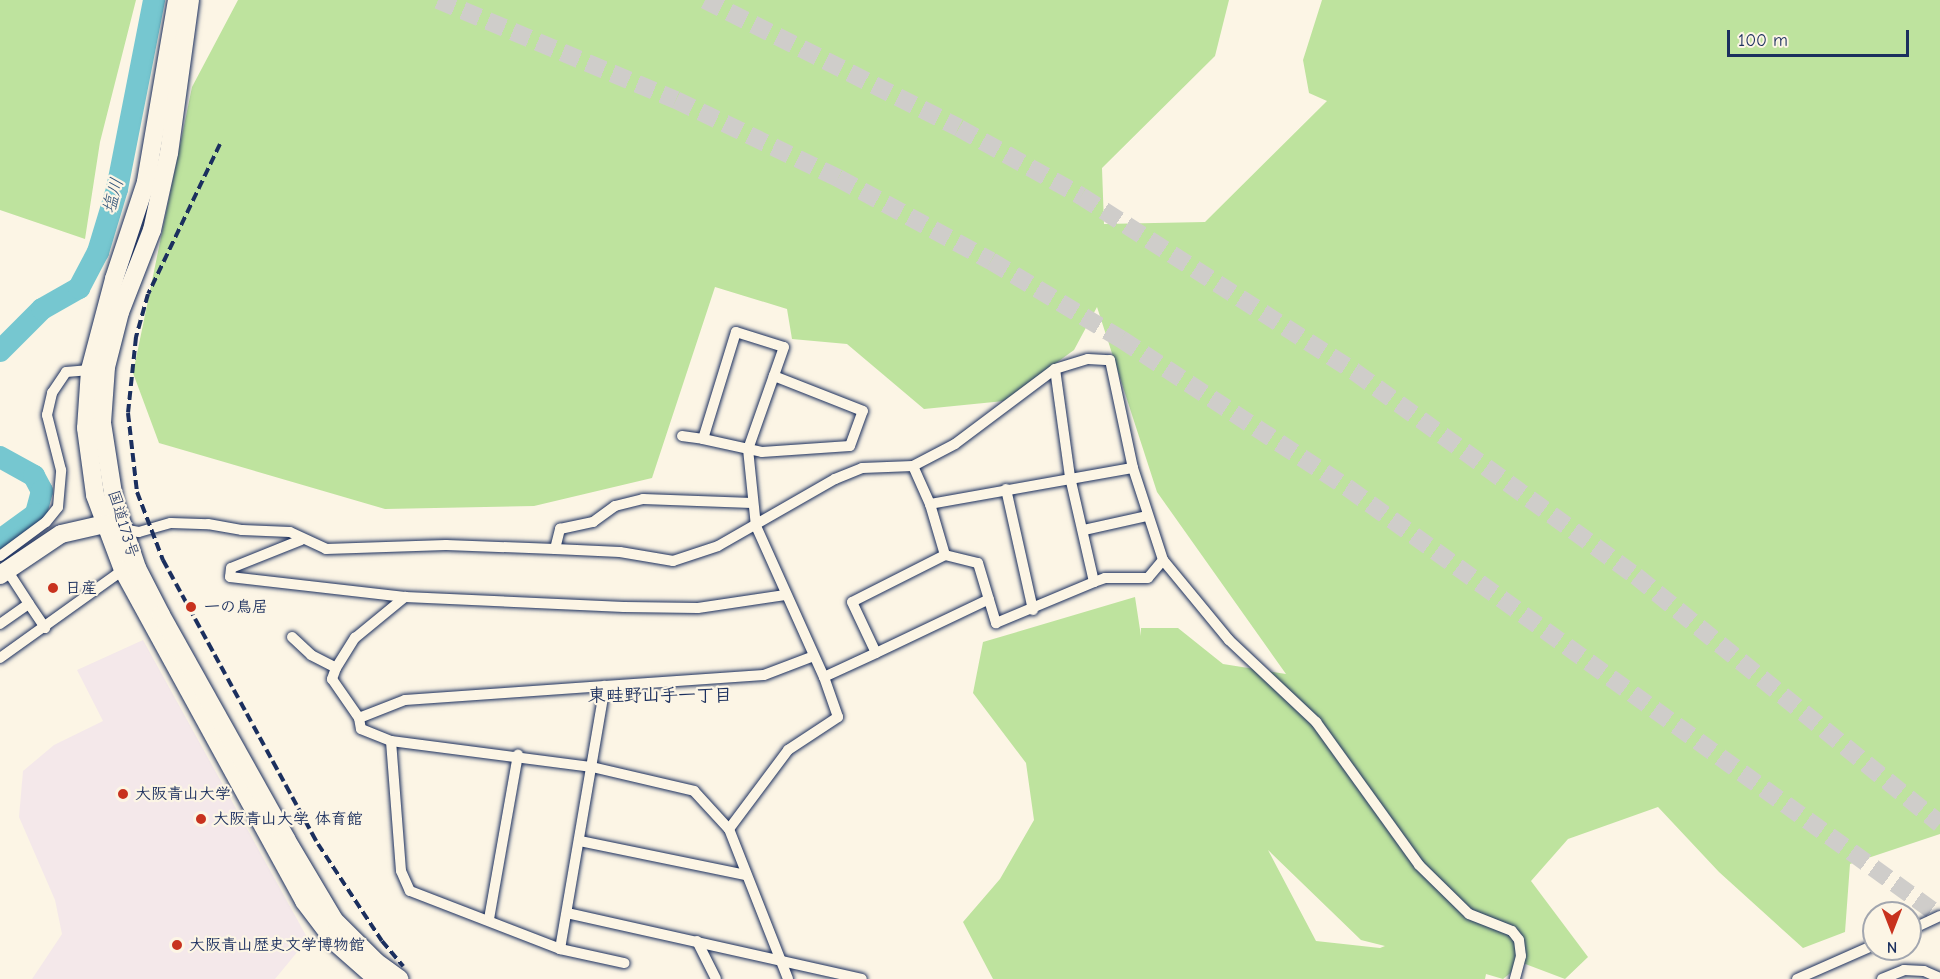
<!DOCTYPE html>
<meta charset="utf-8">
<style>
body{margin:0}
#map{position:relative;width:1940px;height:979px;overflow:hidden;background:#fcf5e5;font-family:"Comic Neue","Klee One",sans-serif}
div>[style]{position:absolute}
.built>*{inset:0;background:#f4e8ea}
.green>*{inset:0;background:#bee39e}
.river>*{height:22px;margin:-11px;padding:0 11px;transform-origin:11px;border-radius:11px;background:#76c7d0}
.highway-tunnel>*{height:18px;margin-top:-9px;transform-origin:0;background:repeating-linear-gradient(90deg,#cfcdca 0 18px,transparent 0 27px)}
.roads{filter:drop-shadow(0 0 2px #1b2f5e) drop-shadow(0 0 2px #1b2f5e)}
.street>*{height:10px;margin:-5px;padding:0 5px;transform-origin:5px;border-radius:5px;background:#fcf5e5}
.highway>*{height:18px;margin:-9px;padding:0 9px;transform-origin:9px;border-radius:9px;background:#fcf5e5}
.rail>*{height:4px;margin-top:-2px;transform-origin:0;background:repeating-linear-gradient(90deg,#1b2f5e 0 9px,transparent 0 13.5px)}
.dots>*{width:16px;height:16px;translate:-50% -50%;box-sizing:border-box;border:3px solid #fcf5e5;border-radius:50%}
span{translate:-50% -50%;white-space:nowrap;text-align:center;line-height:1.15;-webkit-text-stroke:4.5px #fcf5e5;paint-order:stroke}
.street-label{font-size:16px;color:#1b2f5e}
.poi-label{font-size:16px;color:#1b2f5e;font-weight:700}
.left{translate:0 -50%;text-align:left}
.water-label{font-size:18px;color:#32557a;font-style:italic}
.neighbourhood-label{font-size:18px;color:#1b2f5e;font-weight:700}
.north{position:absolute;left:1862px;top:901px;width:60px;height:60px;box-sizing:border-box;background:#fcf5e5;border:2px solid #a2a6af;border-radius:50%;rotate:180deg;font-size:16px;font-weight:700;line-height:24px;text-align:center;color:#1b2f5e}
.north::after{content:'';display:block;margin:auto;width:21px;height:27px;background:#c8321e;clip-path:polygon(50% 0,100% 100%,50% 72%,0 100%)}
.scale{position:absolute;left:1727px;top:30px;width:182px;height:27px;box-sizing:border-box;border:3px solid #1b2f5e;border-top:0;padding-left:8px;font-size:18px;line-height:21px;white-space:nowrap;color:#1b2f5e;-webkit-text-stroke:4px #fcf5e5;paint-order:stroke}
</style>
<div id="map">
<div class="built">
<div style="clip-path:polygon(143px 640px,308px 939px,275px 979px,32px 979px,62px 934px,55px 900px,19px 817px,23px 771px,54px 745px,103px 721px,77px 670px)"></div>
</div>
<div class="green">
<div style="clip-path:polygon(0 0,136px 0,100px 142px,85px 239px,0 210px)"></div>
<div style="clip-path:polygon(evenodd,238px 0,1229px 0,1215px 56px,1102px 168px,1104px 224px,1205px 222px,1327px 101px,1309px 93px,1303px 60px,1322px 0,1940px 0,1940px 834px,1850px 864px,1845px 932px,1803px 948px,1719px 872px,1658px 807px,1568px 839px,1531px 881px,1588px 957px,1565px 979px,1523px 963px,1503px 979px,1486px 974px,1485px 979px,993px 979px,963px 922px,1000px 879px,1034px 820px,1026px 763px,973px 693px,983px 642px,1135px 597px,1141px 636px,1141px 628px,1178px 628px,1223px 664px,1286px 674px,1157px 492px,1097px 307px,1074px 350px,1004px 401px,924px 409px,847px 344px,792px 339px,787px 309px,715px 287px,652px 478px,534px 506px,385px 509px,159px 443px,133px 373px,192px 87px,238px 0,1268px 850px,1361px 940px,1385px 946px,1380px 948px,1316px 941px,1268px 850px)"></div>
</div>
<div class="river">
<div style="left:0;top:351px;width:59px;rotate:-45deg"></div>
<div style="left:42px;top:309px;width:43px;rotate:-29.6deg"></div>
<div style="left:79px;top:288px;width:41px;rotate:-62.2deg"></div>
<div style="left:98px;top:252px;width:66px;rotate:-73.2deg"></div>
<div style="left:117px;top:189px;width:193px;rotate:-78.9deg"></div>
<div style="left:0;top:457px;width:39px;rotate:29deg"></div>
<div style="left:34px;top:476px;width:17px;rotate:62deg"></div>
<div style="left:42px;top:491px;width:24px;rotate:105deg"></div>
<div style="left:36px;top:514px;width:44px;rotate:144.2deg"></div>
</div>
<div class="highway-tunnel">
<div style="left:438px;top:0;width:258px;rotate:22.8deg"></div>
<div style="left:676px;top:100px;width:180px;rotate:25.7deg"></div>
<div style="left:838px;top:178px;width:174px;rotate:28.5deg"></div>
<div style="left:991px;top:261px;width:152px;rotate:31deg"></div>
<div style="left:1121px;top:339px;width:272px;rotate:33.3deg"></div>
<div style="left:1348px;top:488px;width:731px;rotate:35.87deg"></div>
<div style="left:705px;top:0;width:284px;rotate:26.7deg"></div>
<div style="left:959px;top:128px;width:140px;rotate:29.1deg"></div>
<div style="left:1081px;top:196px;width:326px;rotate:32.7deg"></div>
<div style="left:1355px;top:372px;width:347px;rotate:36deg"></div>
<div style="left:1636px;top:576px;width:392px;rotate:39.2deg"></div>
</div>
<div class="roads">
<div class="street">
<div style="left:682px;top:436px;width:21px;rotate:8deg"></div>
<div style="left:703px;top:439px;width:112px;rotate:-72.9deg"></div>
<div style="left:736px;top:332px;width:50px;rotate:17.4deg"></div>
<div style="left:784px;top:347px;width:108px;rotate:109.4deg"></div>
<div style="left:748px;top:449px;width:77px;rotate:84.1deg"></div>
<div style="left:756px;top:526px;width:166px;rotate:65.8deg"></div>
<div style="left:824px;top:677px;width:57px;rotate:-24.8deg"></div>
<div style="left:703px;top:439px;width:60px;rotate:12.4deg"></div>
<div style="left:762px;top:452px;width:88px;rotate:-3.9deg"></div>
<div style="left:850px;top:446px;width:37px;rotate:-70deg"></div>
<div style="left:863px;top:411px;width:96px;rotate:-158.5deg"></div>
<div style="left:913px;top:466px;width:47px;rotate:-27.6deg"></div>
<div style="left:955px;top:444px;width:125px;rotate:-36.9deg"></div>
<div style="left:1055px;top:369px;width:34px;rotate:-17deg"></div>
<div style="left:1088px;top:359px;width:22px;rotate:3deg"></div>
<div style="left:1110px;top:360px;width:110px;rotate:78deg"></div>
<div style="left:1133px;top:468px;width:97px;rotate:71.9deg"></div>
<div style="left:1163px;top:560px;width:23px;rotate:130deg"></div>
<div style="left:1148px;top:578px;width:43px;rotate:180deg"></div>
<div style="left:1105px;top:578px;width:12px;rotate:160deg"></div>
<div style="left:1006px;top:489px;width:124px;rotate:77.4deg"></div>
<div style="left:930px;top:504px;width:206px;rotate:-10.1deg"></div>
<div style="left:122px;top:529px;width:17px;rotate:10deg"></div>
<div style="left:139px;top:532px;width:33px;rotate:-16deg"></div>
<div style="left:171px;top:523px;width:37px;rotate:2deg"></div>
<div style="left:208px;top:524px;width:35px;rotate:10deg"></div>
<div style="left:242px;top:530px;width:48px;rotate:2.4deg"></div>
<div style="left:290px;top:532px;width:40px;rotate:25deg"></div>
<div style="left:326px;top:549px;width:120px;rotate:-1.9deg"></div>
<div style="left:446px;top:545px;width:109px;rotate:2.1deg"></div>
<div style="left:555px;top:549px;width:65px;rotate:2.6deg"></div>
<div style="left:620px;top:552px;width:54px;rotate:9.6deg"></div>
<div style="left:673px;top:561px;width:47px;rotate:-18.4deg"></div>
<div style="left:718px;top:546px;width:135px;rotate:-29.8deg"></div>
<div style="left:835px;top:479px;width:29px;rotate:-22deg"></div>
<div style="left:862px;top:468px;width:51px;rotate:-2.2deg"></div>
<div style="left:913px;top:466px;width:42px;rotate:65.9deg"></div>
<div style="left:930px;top:504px;width:53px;rotate:73.6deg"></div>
<div style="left:945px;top:555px;width:34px;rotate:14deg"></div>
<div style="left:978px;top:563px;width:63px;rotate:73.3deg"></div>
<div style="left:996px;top:623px;width:106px;rotate:-22.7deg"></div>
<div style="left:1094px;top:582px;width:108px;rotate:-102.9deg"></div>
<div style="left:1070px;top:477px;width:109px;rotate:-97.9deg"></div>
<div style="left:1084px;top:530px;width:65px;rotate:-12.5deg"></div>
<div style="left:301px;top:540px;width:75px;rotate:158.2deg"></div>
<div style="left:231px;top:568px;width:9px;rotate:96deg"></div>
<div style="left:230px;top:577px;width:176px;rotate:6.5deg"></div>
<div style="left:405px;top:597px;width:219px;rotate:2.6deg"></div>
<div style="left:624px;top:607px;width:74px;rotate:0.8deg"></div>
<div style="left:698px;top:608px;width:88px;rotate:-8.5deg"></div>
<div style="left:555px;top:549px;width:21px;rotate:-76deg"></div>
<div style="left:560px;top:529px;width:34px;rotate:-12deg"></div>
<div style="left:593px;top:522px;width:27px;rotate:-36deg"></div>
<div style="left:615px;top:506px;width:29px;rotate:-14deg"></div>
<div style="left:643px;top:499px;width:109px;rotate:2.1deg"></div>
<div style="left:945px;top:555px;width:104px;rotate:153.2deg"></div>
<div style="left:852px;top:602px;width:56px;rotate:64.8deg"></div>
<div style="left:876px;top:653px;width:125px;rotate:-25.5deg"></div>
<div style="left:0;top:556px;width:57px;rotate:-36.5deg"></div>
<div style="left:46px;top:522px;width:19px;rotate:-51deg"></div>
<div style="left:58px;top:507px;width:37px;rotate:-85deg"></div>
<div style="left:61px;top:470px;width:57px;rotate:-104.3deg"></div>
<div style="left:47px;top:415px;width:23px;rotate:-77deg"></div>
<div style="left:52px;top:393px;width:25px;rotate:-56deg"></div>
<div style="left:66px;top:372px;width:24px;rotate:-5deg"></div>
<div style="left:1163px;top:560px;width:104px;rotate:50.5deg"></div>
<div style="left:1229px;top:640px;width:120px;rotate:43.3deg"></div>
<div style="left:1316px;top:722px;width:176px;rotate:54.2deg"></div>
<div style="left:1419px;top:865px;width:70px;rotate:44.4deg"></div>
<div style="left:1469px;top:914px;width:46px;rotate:21.6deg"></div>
<div style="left:1512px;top:931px;width:11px;rotate:52deg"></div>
<div style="left:1519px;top:940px;width:16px;rotate:83deg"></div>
<div style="left:1521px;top:956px;width:24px;rotate:105deg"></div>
<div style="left:7px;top:570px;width:40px;rotate:57.1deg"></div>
<div style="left:0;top:624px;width:35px;rotate:-35deg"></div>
<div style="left:29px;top:604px;width:29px;rotate:56deg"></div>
<div style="left:292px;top:637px;width:26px;rotate:43deg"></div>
<div style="left:311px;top:655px;width:28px;rotate:27deg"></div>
<div style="left:336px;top:668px;width:12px;rotate:110deg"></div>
<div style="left:332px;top:679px;width:47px;rotate:55.3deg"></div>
<div style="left:359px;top:718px;width:11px;rotate:80deg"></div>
<div style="left:361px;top:729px;width:32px;rotate:22deg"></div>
<div style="left:391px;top:741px;width:130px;rotate:85.6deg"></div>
<div style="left:401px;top:871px;width:22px;rotate:66deg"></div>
<div style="left:410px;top:891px;width:161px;rotate:21.1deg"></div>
<div style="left:560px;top:949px;width:267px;rotate:-80.3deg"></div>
<div style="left:605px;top:686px;width:159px;rotate:-4deg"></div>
<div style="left:764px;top:675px;width:53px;rotate:-20.8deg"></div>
<div style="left:0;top:658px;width:151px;rotate:-35.6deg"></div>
<div style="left:336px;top:668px;width:36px;rotate:-58deg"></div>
<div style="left:355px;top:638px;width:65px;rotate:-39.4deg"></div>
<div style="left:359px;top:718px;width:49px;rotate:-21.4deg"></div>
<div style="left:405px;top:700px;width:200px;rotate:-4deg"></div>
<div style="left:391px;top:741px;width:203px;rotate:7.4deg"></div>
<div style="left:592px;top:767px;width:105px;rotate:13.2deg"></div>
<div style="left:694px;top:791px;width:52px;rotate:47.4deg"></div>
<div style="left:729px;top:829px;width:161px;rotate:68.5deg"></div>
<div style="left:729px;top:829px;width:99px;rotate:-53.2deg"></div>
<div style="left:788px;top:750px;width:60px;rotate:-33.4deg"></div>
<div style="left:838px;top:717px;width:42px;rotate:-109.3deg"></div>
<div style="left:580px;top:841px;width:169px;rotate:11.6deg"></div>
<div style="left:567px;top:913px;width:302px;rotate:12.6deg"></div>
<div style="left:489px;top:919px;width:167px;rotate:-80deg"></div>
<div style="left:1910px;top:930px;width:33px;rotate:-25deg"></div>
<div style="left:697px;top:941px;width:42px;rotate:63.4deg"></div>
<div style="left:560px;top:949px;width:66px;rotate:12.3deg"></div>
<div style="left:1797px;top:979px;width:84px;rotate:-23.8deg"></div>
<div style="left:1882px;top:979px;width:24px;rotate:-22deg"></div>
<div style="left:1904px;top:970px;width:20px;rotate:3deg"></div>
<div style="left:1924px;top:971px;width:17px;rotate:24deg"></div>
</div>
<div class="highway">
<div style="left:177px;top:0;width:185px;rotate:99.7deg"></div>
<div style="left:146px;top:182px;width:102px;rotate:108.3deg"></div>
<div style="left:114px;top:279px;width:94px;rotate:104.8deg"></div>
<div style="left:90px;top:370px;width:58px;rotate:93.9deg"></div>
<div style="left:86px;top:428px;width:68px;rotate:82.3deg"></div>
<div style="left:95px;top:495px;width:80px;rotate:69.5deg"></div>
<div style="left:123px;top:570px;width:377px;rotate:61.3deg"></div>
<div style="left:304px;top:901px;width:51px;rotate:52.9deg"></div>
<div style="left:335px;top:942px;width:56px;rotate:41.4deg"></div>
<div style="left:190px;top:0;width:154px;rotate:97.8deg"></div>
<div style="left:169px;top:153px;width:79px;rotate:102.4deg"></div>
<div style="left:152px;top:230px;width:88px;rotate:111.3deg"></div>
<div style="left:120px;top:312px;width:57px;rotate:104.3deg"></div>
<div style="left:106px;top:367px;width:56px;rotate:94.1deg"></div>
<div style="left:102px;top:423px;width:78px;rotate:81.1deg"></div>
<div style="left:114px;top:500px;width:72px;rotate:71.3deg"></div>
<div style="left:137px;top:568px;width:53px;rotate:62.9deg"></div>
<div style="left:161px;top:615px;width:257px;rotate:60.8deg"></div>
<div style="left:286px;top:839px;width:94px;rotate:59.3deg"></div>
<div style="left:334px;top:920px;width:59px;rotate:45deg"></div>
<div style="left:376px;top:962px;width:29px;rotate:36deg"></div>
<div style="left:0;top:575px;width:73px;rotate:-33.9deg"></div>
<div style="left:61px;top:534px;width:45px;rotate:-12.8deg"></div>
<div style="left:105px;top:524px;width:11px;rotate:15deg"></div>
</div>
</div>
<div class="rail">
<div style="left:220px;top:144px;width:166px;rotate:115.6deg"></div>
<div style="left:148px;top:294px;width:45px;rotate:105.6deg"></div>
<div style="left:136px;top:337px;width:76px;rotate:96deg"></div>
<div style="left:128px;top:413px;width:80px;rotate:83.5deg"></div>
<div style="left:137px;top:492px;width:73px;rotate:69.1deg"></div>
<div style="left:163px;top:560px;width:324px;rotate:61.4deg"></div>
<div style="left:318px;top:844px;width:116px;rotate:56.6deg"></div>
<div style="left:382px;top:941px;width:33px;rotate:50deg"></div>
</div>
<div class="dots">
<div style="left:53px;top:588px;background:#c8321e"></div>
<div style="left:191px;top:607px;background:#c8321e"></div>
<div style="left:123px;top:794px;background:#c8321e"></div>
<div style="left:201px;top:819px;background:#c8321e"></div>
<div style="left:177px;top:945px;background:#c8321e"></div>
</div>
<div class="street-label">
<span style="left:123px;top:524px;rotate:73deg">国道173号</span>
</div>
<div class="poi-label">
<span class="left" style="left:65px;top:588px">日産</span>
<span class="left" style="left:204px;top:607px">一の鳥居</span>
<span class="left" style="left:135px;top:794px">大阪青山大学</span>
<span class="left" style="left:213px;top:819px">大阪青山大学 体育館</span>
<span class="left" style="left:189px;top:945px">大阪青山歴史文学博物館</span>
</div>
<div class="water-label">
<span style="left:114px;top:196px;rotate:-75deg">塩川</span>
</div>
<div class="neighbourhood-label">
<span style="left:660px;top:696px">東畦野山手一丁目</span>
</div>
<div class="north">N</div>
<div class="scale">100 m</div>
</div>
